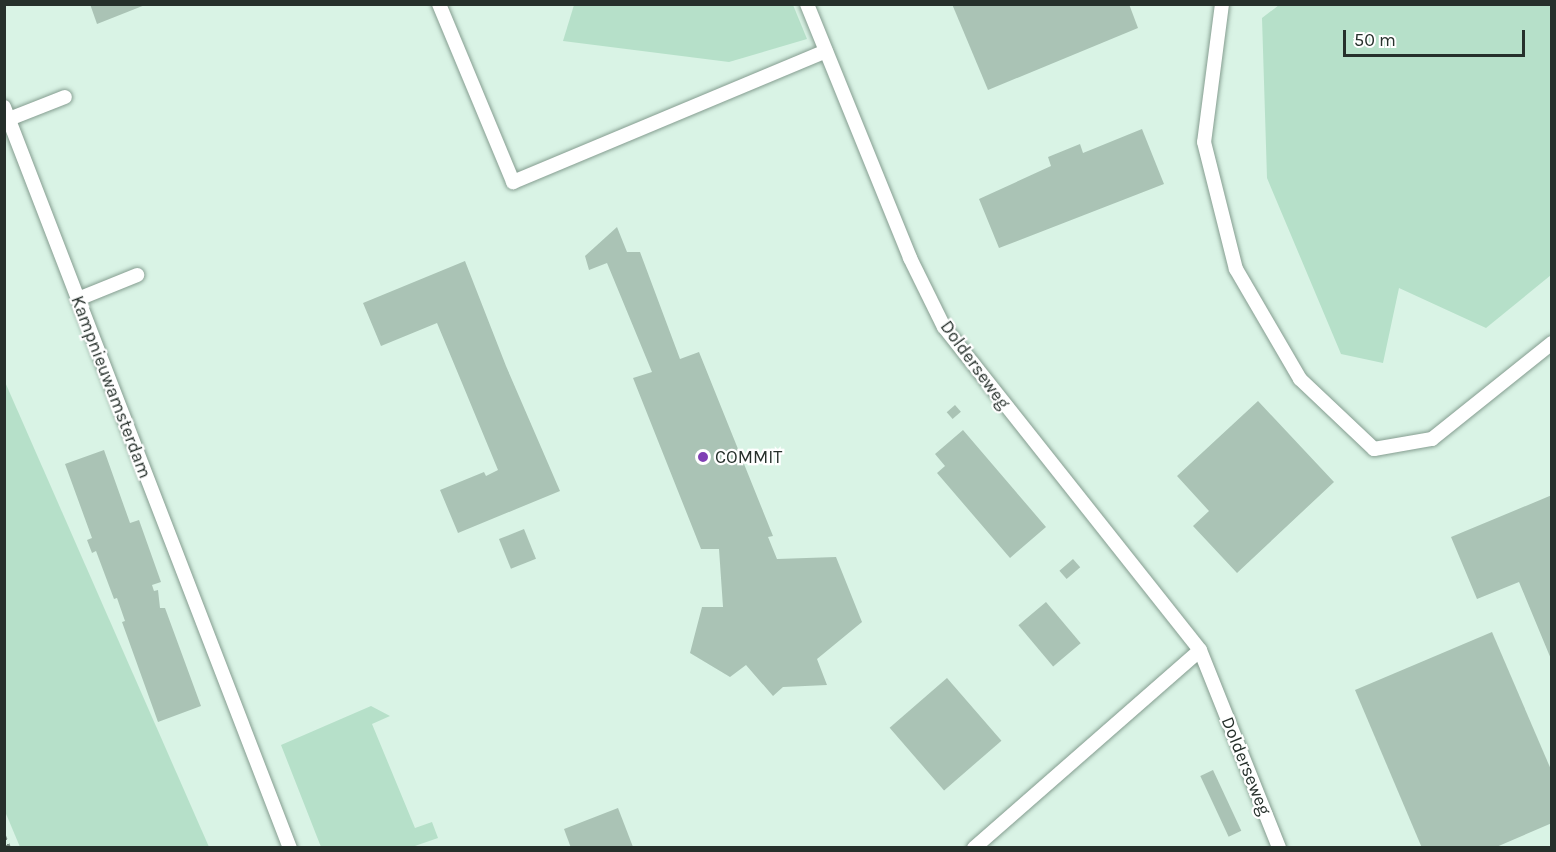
<!DOCTYPE html>
<style>
body{margin:0}
#map{position:relative;width:1556px;height:852px;overflow:hidden;background:#d9f3e5;font-family:Karla,sans-serif}
div>[style]{position:absolute}
.green>*{inset:0;background:#b6e0c9}
.building>*{inset:0;background:#aac3b5;transform-origin:0 0}
.path>*{height:4px;margin-top:-2px;transform-origin:0;background:repeating-linear-gradient(90deg,#7b8d84 0 4.5px,transparent 0 9px)}
.roads{filter:drop-shadow(0 0 2px #859d90) drop-shadow(0 0 2px #859d90)}
.service>*{height:14px;margin:-7px;padding:0 7px;transform-origin:7px;border-radius:7px;background:#fff}
.dots>*{width:16px;height:16px;translate:-50% -50%;box-sizing:border-box;border:3px solid #fff;border-radius:50%}
span{translate:-50% -50%;white-space:nowrap;text-align:center;line-height:1.15;-webkit-text-stroke:4.5px #fff;paint-order:stroke}
.street-label{font-size:18px;color:#26302b}
.poi-label{font-size:18px;color:#26302b}
.left{translate:0 -50%;text-align:left}
.frame{position:absolute;inset:0;border:6px solid #26302b;pointer-events:none}
.scale{position:absolute;left:1343px;top:30px;width:182px;height:27px;box-sizing:border-box;border:3px solid #26302b;border-top:0;padding-left:8px;font-size:18px;line-height:21px;white-space:nowrap;color:#26302b;-webkit-text-stroke:4px #fff;paint-order:stroke}
</style>
<div id="map">
<div class="green">
<div style="clip-path:polygon(574px 5px,793px 5px,807px 39px,729px 62px,563px 41px)"></div>
<div style="clip-path:polygon(1279px 5px,1551px 5px,1551px 275px,1486px 328px,1399px 288px,1383px 363px,1341px 354px,1267px 178px,1262px 18px)"></div>
<div style="clip-path:polygon(5px 382px,209px 847px,20px 847px,4px 809px)"></div>
<div style="clip-path:polygon(371px 706px,390px 716px,372px 724px,415px 828px,432px 822px,438px 838px,412px 847px,321px 847px,281px 745px)"></div>
</div>
<div class="building">
<div style="clip-path:polygon(90px 4px,145px 4px,145px 5px,97px 24px)"></div>
<div style="clip-path:polygon(952px 4px,1129px 4px,1138px 28px,988px 90px)"></div>
<div style="clip-path:polygon(1142px 129px,1164px 184px,999px 248px,979px 199px,1051px 166px,1048px 157px,1080px 144px,1083px 153px)"></div>
<div style="clip-path:polygon(617px 227px,627px 252px,640px 252px,680px 359px,699px 352px,773px 536px,768px 537px,777px 559px,836px 557px,862px 622px,817px 659px,827px 685px,783px 687px,773px 696px,746px 665px,730px 677px,690px 653px,702px 607px,723px 607px,719px 549px,701px 549px,633px 378px,652px 372px,607px 263px,589px 270px,585px 256px)"></div>
<div style="clip-path:polygon(465px 261px,506px 366px,560px 491px,458px 533px,440px 490px,484px 472px,486px 476px,498px 470px,462px 383px,437px 323px,381px 346px,363px 303px)"></div>
<div style="clip-path:polygon(1258px 401px,1334px 482px,1237px 573px,1193px 526px,1209px 511px,1177px 476px)"></div>
<div style="left:955px;top:405px;width:9px;height:11px;rotate:49deg"></div>
<div style="clip-path:polygon(963px 430px,1046px 527px,1010px 558px,937px 473px,945px 466px,935px 454px)"></div>
<div style="clip-path:polygon(104px 450px,130px 523px,139px 520px,161px 582px,152px 585px,154px 591px,158px 590px,160px 608px,165px 608px,201px 706px,158px 722px,122px 622px,125px 621px,117px 598px,114px 599px,96px 551px,92px 553px,87px 540px,92px 538px,65px 464px)"></div>
<div style="clip-path:polygon(1552px 495px,1552px 659px,1551px 659px,1519px 582px,1477px 599px,1451px 537px)"></div>
<div style="left:524px;top:529px;width:32px;height:27px;rotate:68deg"></div>
<div style="left:1073px;top:559px;width:11px;height:18px;rotate:49deg"></div>
<div style="left:1046px;top:602px;width:54px;height:36px;rotate:50deg"></div>
<div style="clip-path:polygon(1492px 632px,1552px 772px,1552px 823px,1494px 848px,1422px 848px,1355px 690px)"></div>
<div style="left:947px;top:678px;width:83px;height:76px;rotate:49deg"></div>
<div style="left:1213px;top:770px;width:67px;height:14px;rotate:65deg"></div>
<div style="clip-path:polygon(618px 808px,633px 847px,571px 848px,564px 829px)"></div>
</div>
<div class="path">
<div style="left:4px;top:836px;width:13px;rotate:67deg"></div>
</div>
<div class="roads">
<div class="service">
<div style="left:439px;top:4px;width:193px;rotate:67.4deg"></div>
<div style="left:513px;top:182px;width:339px;rotate:-22.7deg"></div>
<div style="left:807px;top:4px;width:274px;rotate:67.9deg"></div>
<div style="left:910px;top:258px;width:77px;rotate:63.8deg"></div>
<div style="left:944px;top:327px;width:412px;rotate:51.6deg"></div>
<div style="left:1200px;top:650px;width:213px;rotate:68.2deg"></div>
<div style="left:1222px;top:4px;width:139px;rotate:97.4deg"></div>
<div style="left:1204px;top:142px;width:131px;rotate:75.9deg"></div>
<div style="left:1236px;top:269px;width:127px;rotate:59.8deg"></div>
<div style="left:1300px;top:379px;width:102px;rotate:43.4deg"></div>
<div style="left:1374px;top:449px;width:59px;rotate:-9.8deg"></div>
<div style="left:1432px;top:439px;width:154px;rotate:-38.7deg"></div>
<div style="left:4px;top:107px;width:794px;rotate:68.9deg"></div>
<div style="left:9px;top:119px;width:60px;rotate:-21.4deg"></div>
<div style="left:78px;top:299px;width:64px;rotate:-22.1deg"></div>
<div style="left:974px;top:848px;width:300px;rotate:-41.2deg"></div>
</div>
</div>
<div class="dots">
<div style="left:703px;top:457px;background:#7f3fb4"></div>
</div>
<div class="street-label">
<span style="left:975px;top:365px;rotate:54deg">Dolderseweg</span>
<span style="left:111px;top:387px;rotate:69deg">Kampnieuwamsterdam</span>
<span style="left:1246px;top:766px;rotate:68deg">Dolderseweg</span>
</div>
<div class="poi-label">
<span class="left" style="left:715px;top:457px">COMMIT</span>
</div>
<div class="frame"></div>
<div class="scale">50 m</div>
</div>
